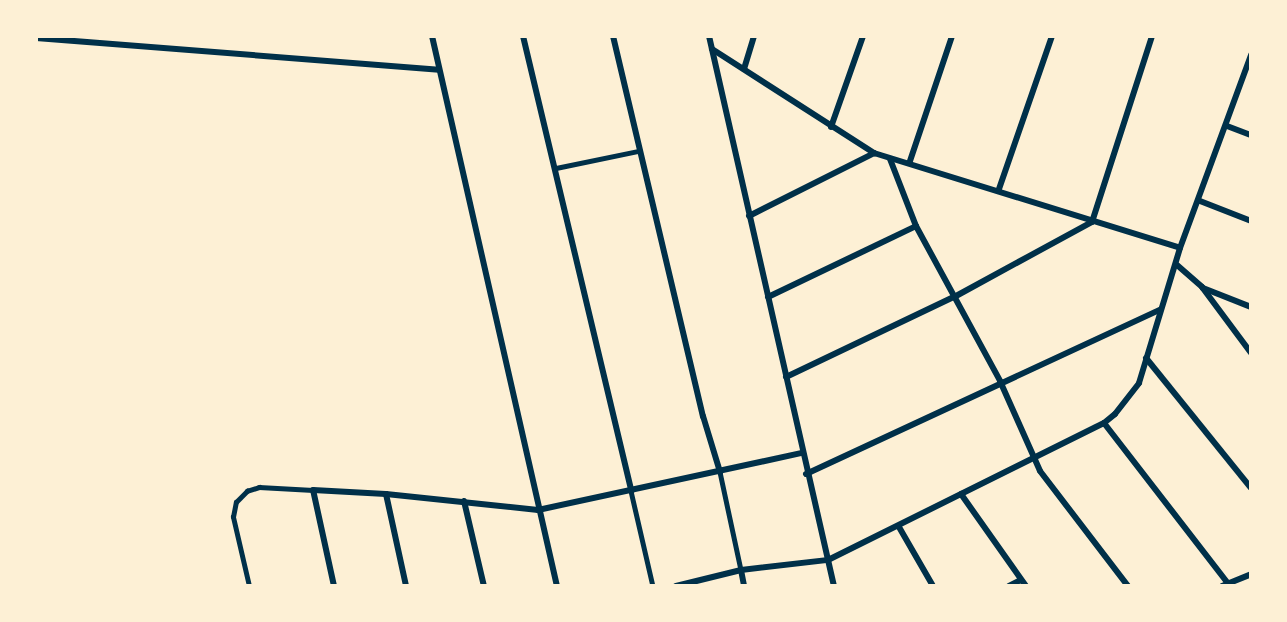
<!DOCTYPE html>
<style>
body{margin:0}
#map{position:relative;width:1287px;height:622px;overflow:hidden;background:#fdf0d5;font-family:Georgia,serif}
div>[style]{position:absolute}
.service>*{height:4.5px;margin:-2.25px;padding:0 2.25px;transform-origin:2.25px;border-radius:2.25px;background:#003049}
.minor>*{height:6px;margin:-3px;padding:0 3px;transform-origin:3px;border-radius:3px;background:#003049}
span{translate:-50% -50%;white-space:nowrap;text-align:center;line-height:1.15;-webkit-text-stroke:6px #fdf0d5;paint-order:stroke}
.frame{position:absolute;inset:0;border:38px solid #fdf0d5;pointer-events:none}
</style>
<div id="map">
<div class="service">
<div style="left:556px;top:168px;width:84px;rotate:-11.7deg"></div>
<div style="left:720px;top:472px;width:100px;rotate:77.9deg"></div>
<div style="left:631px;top:491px;width:98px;rotate:77deg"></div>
<div style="left:249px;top:586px;width:71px;rotate:-103.1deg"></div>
<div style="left:233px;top:517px;width:15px;rotate:-79deg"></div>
<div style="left:236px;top:502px;width:16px;rotate:-45deg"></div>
<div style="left:247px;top:491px;width:13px;rotate:-18deg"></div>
<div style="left:259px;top:487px;width:54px;rotate:3.2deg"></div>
</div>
<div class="minor">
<div style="left:432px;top:36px;width:564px;rotate:77.2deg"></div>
<div style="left:523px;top:36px;width:468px;rotate:76.6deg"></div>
<div style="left:613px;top:36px;width:391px;rotate:76.7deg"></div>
<div style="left:703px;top:416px;width:59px;rotate:73.1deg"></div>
<div style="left:709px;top:36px;width:564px;rotate:77.2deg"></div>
<div style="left:36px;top:38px;width:404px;rotate:4.5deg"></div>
<div style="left:712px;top:49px;width:193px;rotate:32.7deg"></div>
<div style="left:874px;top:153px;width:320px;rotate:17.2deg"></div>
<div style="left:744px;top:69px;width:34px;rotate:-73deg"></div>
<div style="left:1227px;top:126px;width:26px;rotate:21deg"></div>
<div style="left:831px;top:127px;width:96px;rotate:-70.6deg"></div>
<div style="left:890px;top:159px;width:72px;rotate:68.8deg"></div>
<div style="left:916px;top:226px;width:176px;rotate:61.5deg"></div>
<div style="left:1000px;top:381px;width:98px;rotate:66deg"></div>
<div style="left:1040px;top:471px;width:145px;rotate:52.6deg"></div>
<div style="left:910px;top:161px;width:132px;rotate:-71.4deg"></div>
<div style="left:999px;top:189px;width:162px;rotate:-70.9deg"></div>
<div style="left:1200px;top:201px;width:55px;rotate:21.4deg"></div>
<div style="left:749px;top:216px;width:140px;rotate:-26.7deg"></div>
<div style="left:1177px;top:265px;width:33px;rotate:41deg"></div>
<div style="left:1202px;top:287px;width:82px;rotate:53.4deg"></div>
<div style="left:1203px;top:288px;width:52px;rotate:21.6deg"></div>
<div style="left:768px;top:297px;width:164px;rotate:-25.6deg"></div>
<div style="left:1146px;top:358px;width:167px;rotate:51.1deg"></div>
<div style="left:786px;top:377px;width:188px;rotate:-25.5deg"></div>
<div style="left:956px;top:296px;width:155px;rotate:-28.6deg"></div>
<div style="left:1092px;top:222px;width:195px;rotate:-72.1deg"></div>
<div style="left:1104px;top:423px;width:206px;rotate:52.3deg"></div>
<div style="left:806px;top:474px;width:391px;rotate:-24.9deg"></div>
<div style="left:386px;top:494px;width:94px;rotate:77.7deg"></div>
<div style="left:961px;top:494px;width:113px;rotate:54.8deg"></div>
<div style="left:464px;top:501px;width:87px;rotate:76.8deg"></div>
<div style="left:899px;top:527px;width:68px;rotate:60deg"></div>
<div style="left:741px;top:570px;width:16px;rotate:79deg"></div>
<div style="left:334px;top:586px;width:98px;rotate:-102.3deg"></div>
<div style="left:313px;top:490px;width:73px;rotate:3.1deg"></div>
<div style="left:386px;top:494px;width:153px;rotate:6deg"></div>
<div style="left:538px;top:510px;width:270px;rotate:-12.2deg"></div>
<div style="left:676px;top:586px;width:67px;rotate:-13.8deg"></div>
<div style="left:741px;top:570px;width:88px;rotate:-6.6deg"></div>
<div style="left:828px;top:560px;width:308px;rotate:-26.4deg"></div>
<div style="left:1104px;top:423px;width:14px;rotate:-39deg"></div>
<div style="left:1115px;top:414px;width:39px;rotate:-52deg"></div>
<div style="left:1139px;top:383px;width:141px;rotate:-73.1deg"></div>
<div style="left:1180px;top:248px;width:206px;rotate:-69.8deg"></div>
<div style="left:1009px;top:586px;width:13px;rotate:-27deg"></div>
<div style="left:1222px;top:586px;width:31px;rotate:-22deg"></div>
</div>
<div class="frame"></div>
</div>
